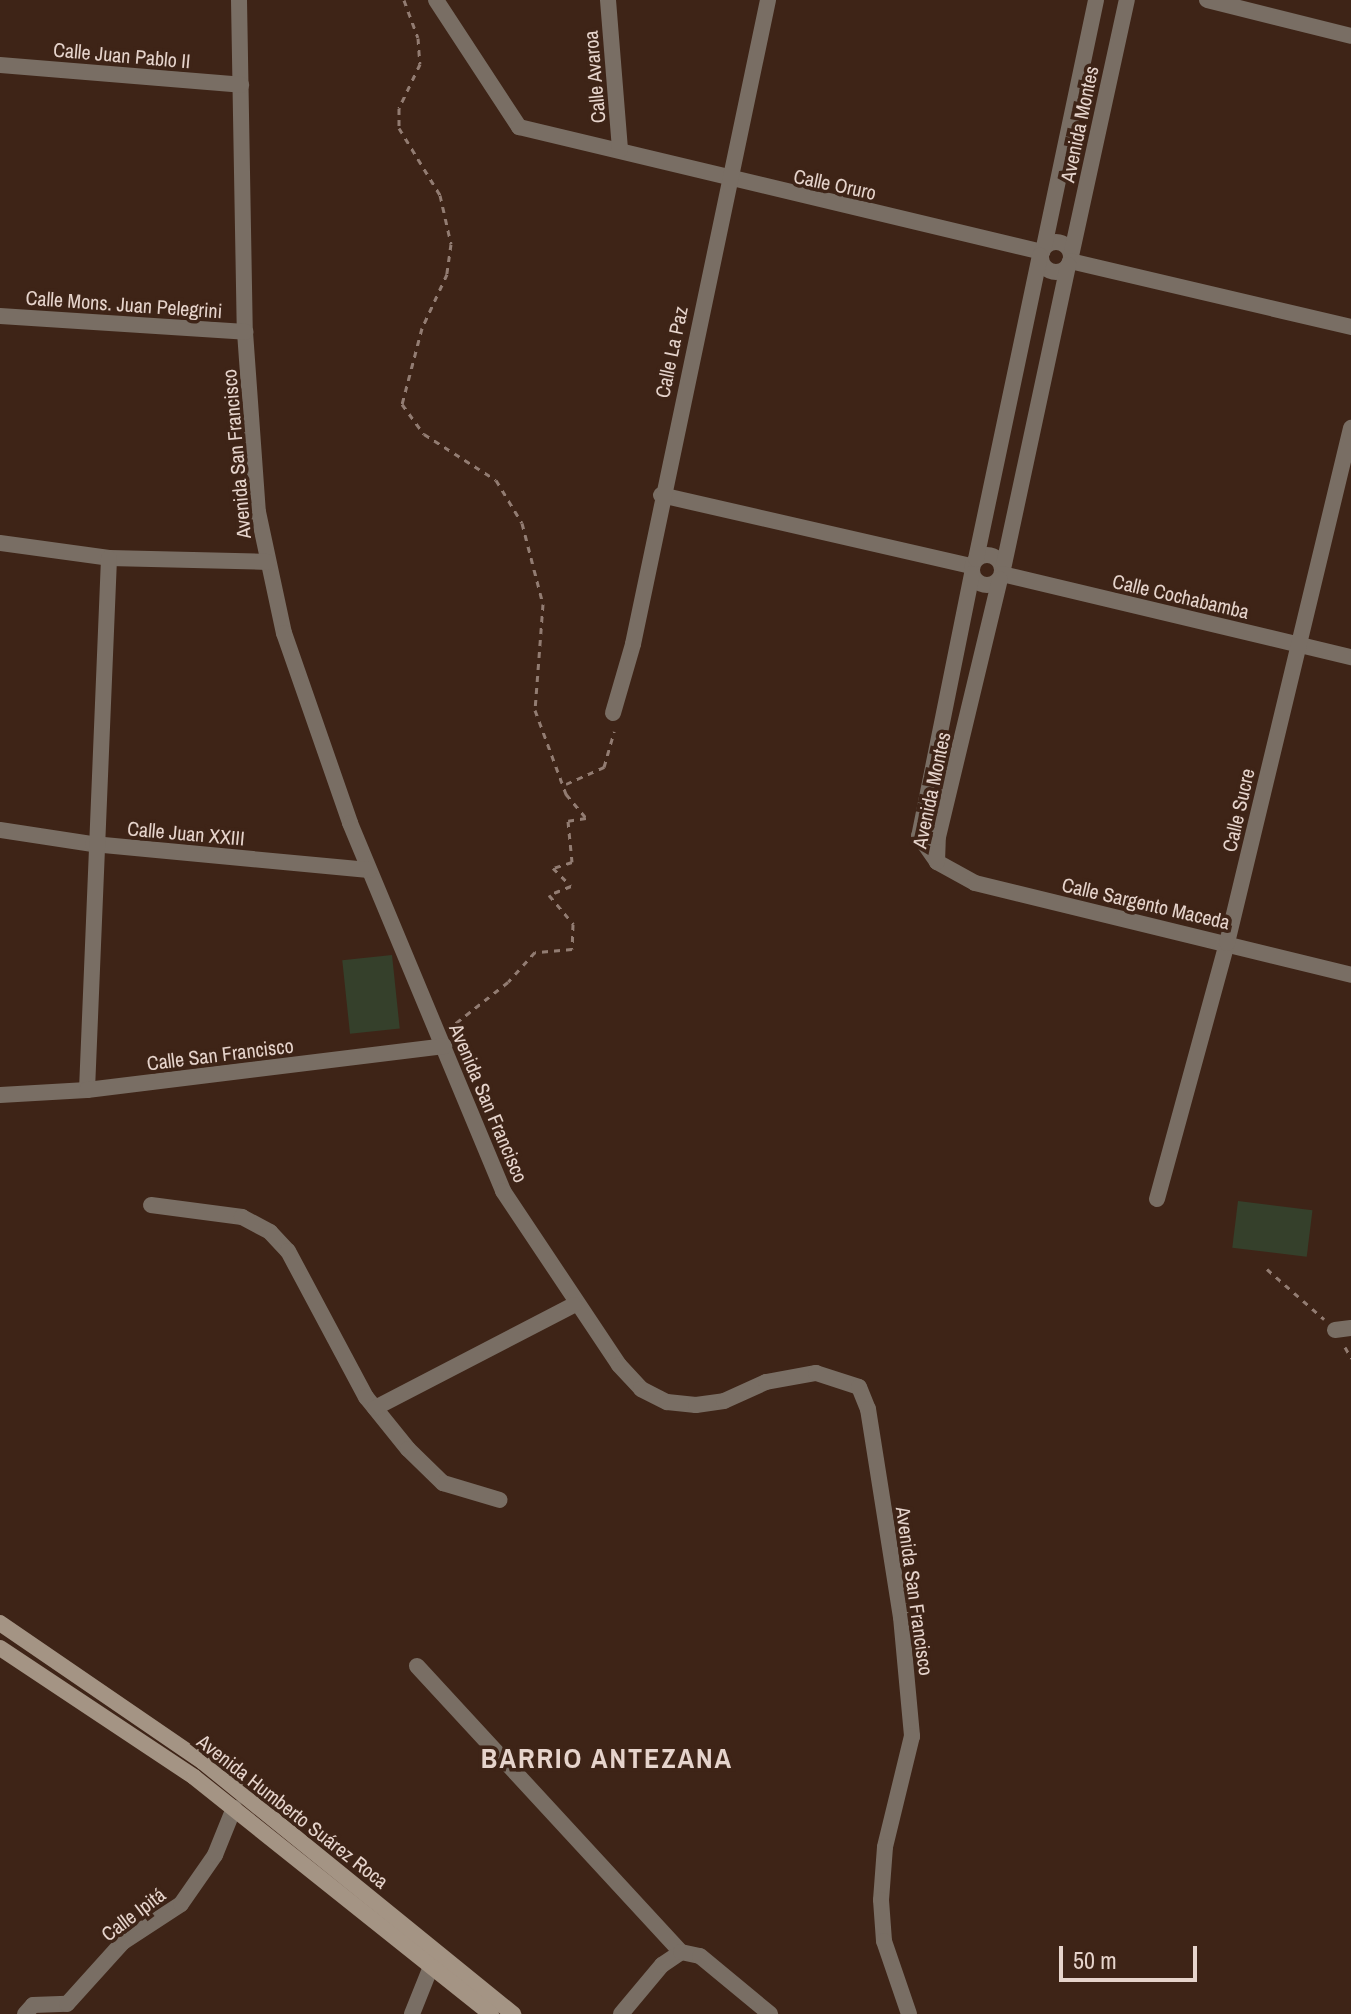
<!DOCTYPE html>
<meta charset="utf-8">
<style>
body{margin:0}
#map{position:relative;width:1351px;height:2014px;overflow:hidden;background:#3e2417;font-family:"Archivo Narrow",sans-serif}
div>[style]{position:absolute}
.green>*{inset:0;background:#35402b;transform-origin:0 0}
.path>*{height:3px;margin-top:-1.5px;transform-origin:0;background:repeating-linear-gradient(90deg,#927c72 0 6px,transparent 0 12px)}
.minor>*{height:16px;margin:-8px;padding:0 8px;transform-origin:8px;border-radius:8px;background:#796e64}
.minor>.ring{margin:-8px;padding:0;box-sizing:content-box;background:none;border:16px solid #796e64;border-radius:50%}
.secondary>*{height:16px;margin:-8px;padding:0 8px;transform-origin:8px;border-radius:8px;background:#a49484}
span{translate:-50% -50%;white-space:nowrap;text-align:center;line-height:1.15;-webkit-text-stroke:7px #3e2417;paint-order:stroke}
.street-label{font-size:20px;color:#e6d4cc}
.district-label{font-size:28px;color:#e6d4cc;font-weight:700;letter-spacing:2px}
.scale{position:absolute;left:1059px;top:1946px;width:138px;height:36px;box-sizing:border-box;border:4px solid #e6d4cc;border-top:0;padding-left:10px;font-size:24px;line-height:28px;white-space:nowrap;color:#e6d4cc;-webkit-text-stroke:6px #3e2417;paint-order:stroke}
</style>
<div id="map">
<div class="green">
<div style="left:392px;top:955px;width:74px;height:50px;rotate:84deg"></div>
<div style="left:1238px;top:1201px;width:75px;height:47px;rotate:7deg"></div>
</div>
<div class="path">
<div style="left:404px;top:0;width:40px;rotate:69.8deg"></div>
<div style="left:418px;top:38px;width:26px;rotate:86deg"></div>
<div style="left:420px;top:64px;width:49px;rotate:115.5deg"></div>
<div style="left:399px;top:108px;width:20px;rotate:90deg"></div>
<div style="left:399px;top:128px;width:79px;rotate:58.5deg"></div>
<div style="left:440px;top:195px;width:50px;rotate:77.3deg"></div>
<div style="left:451px;top:244px;width:30px;rotate:98deg"></div>
<div style="left:447px;top:274px;width:60px;rotate:114.8deg"></div>
<div style="left:422px;top:328px;width:79px;rotate:104.7deg"></div>
<div style="left:402px;top:404px;width:37px;rotate:54deg"></div>
<div style="left:424px;top:434px;width:85px;rotate:32.6deg"></div>
<div style="left:496px;top:480px;width:50px;rotate:58.8deg"></div>
<div style="left:522px;top:523px;width:84px;rotate:75.5deg"></div>
<div style="left:543px;top:604px;width:106px;rotate:94.3deg"></div>
<div style="left:535px;top:710px;width:90px;rotate:69.7deg"></div>
<div style="left:566px;top:794px;width:31px;rotate:50deg"></div>
<div style="left:586px;top:818px;width:18px;rotate:171deg"></div>
<div style="left:568px;top:821px;width:41px;rotate:84.4deg"></div>
<div style="left:572px;top:862px;width:20px;rotate:162deg"></div>
<div style="left:553px;top:868px;width:25px;rotate:45deg"></div>
<div style="left:571px;top:886px;width:24px;rotate:158deg"></div>
<div style="left:549px;top:895px;width:38px;rotate:50deg"></div>
<div style="left:573px;top:924px;width:25px;rotate:92deg"></div>
<div style="left:572px;top:949px;width:37px;rotate:175deg"></div>
<div style="left:535px;top:952px;width:40px;rotate:132deg"></div>
<div style="left:508px;top:982px;width:71px;rotate:141.8deg"></div>
<div style="left:566px;top:784px;width:42px;rotate:-24.1deg"></div>
<div style="left:604px;top:767px;width:37px;rotate:-74deg"></div>
<div style="left:1267px;top:1269px;width:76px;rotate:41.3deg"></div>
<div style="left:1345px;top:1347px;width:13px;rotate:61deg"></div>
</div>
<div class="minor">
<div style="left:239px;top:0;width:332px;rotate:89deg"></div>
<div style="left:245px;top:332px;width:180px;rotate:85.9deg"></div>
<div style="left:258px;top:512px;width:124px;rotate:77.9deg"></div>
<div style="left:284px;top:633px;width:201px;rotate:70.8deg"></div>
<div style="left:350px;top:823px;width:399px;rotate:67.4deg"></div>
<div style="left:503px;top:1191px;width:209px;rotate:56.3deg"></div>
<div style="left:619px;top:1365px;width:33px;rotate:47deg"></div>
<div style="left:641px;top:1389px;width:29px;rotate:27deg"></div>
<div style="left:667px;top:1402px;width:29px;rotate:6deg"></div>
<div style="left:696px;top:1405px;width:28px;rotate:-8deg"></div>
<div style="left:724px;top:1401px;width:46px;rotate:-24.3deg"></div>
<div style="left:766px;top:1382px;width:51px;rotate:-10.2deg"></div>
<div style="left:816px;top:1373px;width:45px;rotate:18deg"></div>
<div style="left:859px;top:1387px;width:24px;rotate:68deg"></div>
<div style="left:868px;top:1409px;width:211px;rotate:81deg"></div>
<div style="left:901px;top:1617px;width:120px;rotate:84.7deg"></div>
<div style="left:912px;top:1736px;width:114px;rotate:103.7deg"></div>
<div style="left:885px;top:1847px;width:53px;rotate:94.3deg"></div>
<div style="left:881px;top:1900px;width:41px;rotate:85.8deg"></div>
<div style="left:884px;top:1941px;width:77px;rotate:71.1deg"></div>
<div style="left:436px;top:0;width:152px;rotate:56.8deg"></div>
<div style="left:519px;top:127px;width:538px;rotate:13.44deg"></div>
<div style="left:608px;top:0;width:150px;rotate:85.4deg"></div>
<div style="left:1207px;top:0;width:148px;rotate:14deg"></div>
<div style="left:0;top:65px;width:242px;rotate:4.7deg"></div>
<div class="ring" style="left:1041px;top:242px;width:14px;height:14px"></div>
<div style="left:1044px;top:247px;width:252px;rotate:-78.1deg"></div>
<div style="left:1071px;top:256px;width:262px;rotate:-77.7deg"></div>
<div style="left:1070px;top:261px;width:289px;rotate:13.2deg"></div>
<div style="left:0;top:316px;width:246px;rotate:3.7deg"></div>
<div style="left:661px;top:495px;width:319px;rotate:12.9deg"></div>
<div style="left:0;top:543px;width:110px;rotate:7.8deg"></div>
<div style="left:109px;top:558px;width:159px;rotate:1.4deg"></div>
<div class="ring" style="left:972px;top:555px;width:14px;height:14px"></div>
<div style="left:976px;top:559px;width:310px;rotate:-78.1deg"></div>
<div style="left:1003px;top:569px;width:311px;rotate:-77.9deg"></div>
<div style="left:972px;top:574px;width:267px;rotate:101.4deg"></div>
<div style="left:919px;top:836px;width:32px;rotate:55deg"></div>
<div style="left:937px;top:862px;width:43px;rotate:28.9deg"></div>
<div style="left:975px;top:883px;width:387px;rotate:13.7deg"></div>
<div style="left:1002px;top:574px;width:359px;rotate:13.4deg"></div>
<div style="left:613px;top:713px;width:72px;rotate:-73.8deg"></div>
<div style="left:633px;top:644px;width:658px;rotate:-78.16deg"></div>
<div style="left:0;top:830px;width:94px;rotate:8.6deg"></div>
<div style="left:93px;top:844px;width:277px;rotate:5.4deg"></div>
<div style="left:937px;top:862px;width:25px;rotate:-88deg"></div>
<div style="left:938px;top:837px;width:265px;rotate:-76.5deg"></div>
<div style="left:87px;top:1090px;width:532px;rotate:-87.63deg"></div>
<div style="left:0;top:1095px;width:87px;rotate:-3.3deg"></div>
<div style="left:87px;top:1090px;width:360px;rotate:-7deg"></div>
<div style="left:1157px;top:1199px;width:265px;rotate:-74.7deg"></div>
<div style="left:1227px;top:943px;width:530px;rotate:-76.46deg"></div>
<div style="left:151px;top:1205px;width:92px;rotate:7.5deg"></div>
<div style="left:242px;top:1217px;width:32px;rotate:28deg"></div>
<div style="left:270px;top:1232px;width:26px;rotate:47deg"></div>
<div style="left:288px;top:1251px;width:166px;rotate:61.9deg"></div>
<div style="left:366px;top:1397px;width:67px;rotate:51.1deg"></div>
<div style="left:408px;top:1449px;width:49px;rotate:44.2deg"></div>
<div style="left:443px;top:1483px;width:59px;rotate:16.6deg"></div>
<div style="left:1335px;top:1330px;width:16px;rotate:-7deg"></div>
<div style="left:375px;top:1408px;width:224px;rotate:-27.4deg"></div>
<div style="left:417px;top:1666px;width:389px;rotate:47.3deg"></div>
<div style="left:25px;top:2014px;width:12px;rotate:-48deg"></div>
<div style="left:33px;top:2005px;width:34px;rotate:-2deg"></div>
<div style="left:67px;top:2004px;width:84px;rotate:-47.9deg"></div>
<div style="left:123px;top:1942px;width:69px;rotate:-33.2deg"></div>
<div style="left:181px;top:1904px;width:60px;rotate:-55.2deg"></div>
<div style="left:215px;top:1855px;width:51px;rotate:-68deg"></div>
<div style="left:412px;top:2014px;width:54px;rotate:-68.2deg"></div>
<div style="left:621px;top:2014px;width:64px;rotate:-50.1deg"></div>
<div style="left:662px;top:1965px;width:23px;rotate:-34deg"></div>
<div style="left:681px;top:1952px;width:19px;rotate:12deg"></div>
<div style="left:700px;top:1956px;width:91px;rotate:39.6deg"></div>
</div>
<div class="secondary">
<div style="left:0;top:1623px;width:246px;rotate:34.4deg"></div>
<div style="left:203px;top:1762px;width:400px;rotate:39.1deg"></div>
<div style="left:0;top:1648px;width:233px;rotate:33.6deg"></div>
<div style="left:194px;top:1777px;width:380px;rotate:38.6deg"></div>
</div>
<div class="street-label">
<span style="left:122px;top:55px;rotate:5deg">Calle Juan Pablo II</span>
<span style="left:594px;top:77px;rotate:-95deg">Calle Avaroa</span>
<span style="left:1079px;top:124px;rotate:-78deg">Avenida Montes</span>
<span style="left:835px;top:184px;rotate:12deg">Calle Oruro</span>
<span style="left:124px;top:304px;rotate:4deg">Calle Mons. Juan Pelegrini</span>
<span style="left:671px;top:352px;rotate:-78deg">Calle La Paz</span>
<span style="left:236px;top:454px;rotate:-95deg">Avenida San Francisco</span>
<span style="left:1181px;top:596px;rotate:13deg">Calle Cochabamba</span>
<span style="left:931px;top:790px;rotate:-78deg">Avenida Montes</span>
<span style="left:1238px;top:810px;rotate:-77deg">Calle Sucre</span>
<span style="left:186px;top:833px;rotate:5deg">Calle Juan XXIII</span>
<span style="left:1146px;top:903px;rotate:13deg">Calle Sargento Maceda</span>
<span style="left:220px;top:1054px;rotate:-7deg">Calle San Francisco</span>
<span style="left:489px;top:1103px;rotate:67deg">Avenida San Francisco</span>
<span style="left:915px;top:1591px;rotate:82deg">Avenida San Francisco</span>
<span style="left:293px;top:1811px;rotate:38deg">Avenida Humberto Suárez Roca</span>
<span style="left:133px;top:1914px;rotate:-37deg">Calle Ipitá</span>
</div>
<div class="district-label">
<span style="left:607px;top:1758px">BARRIO ANTEZANA</span>
</div>
<div class="scale">50 m</div>
</div>
